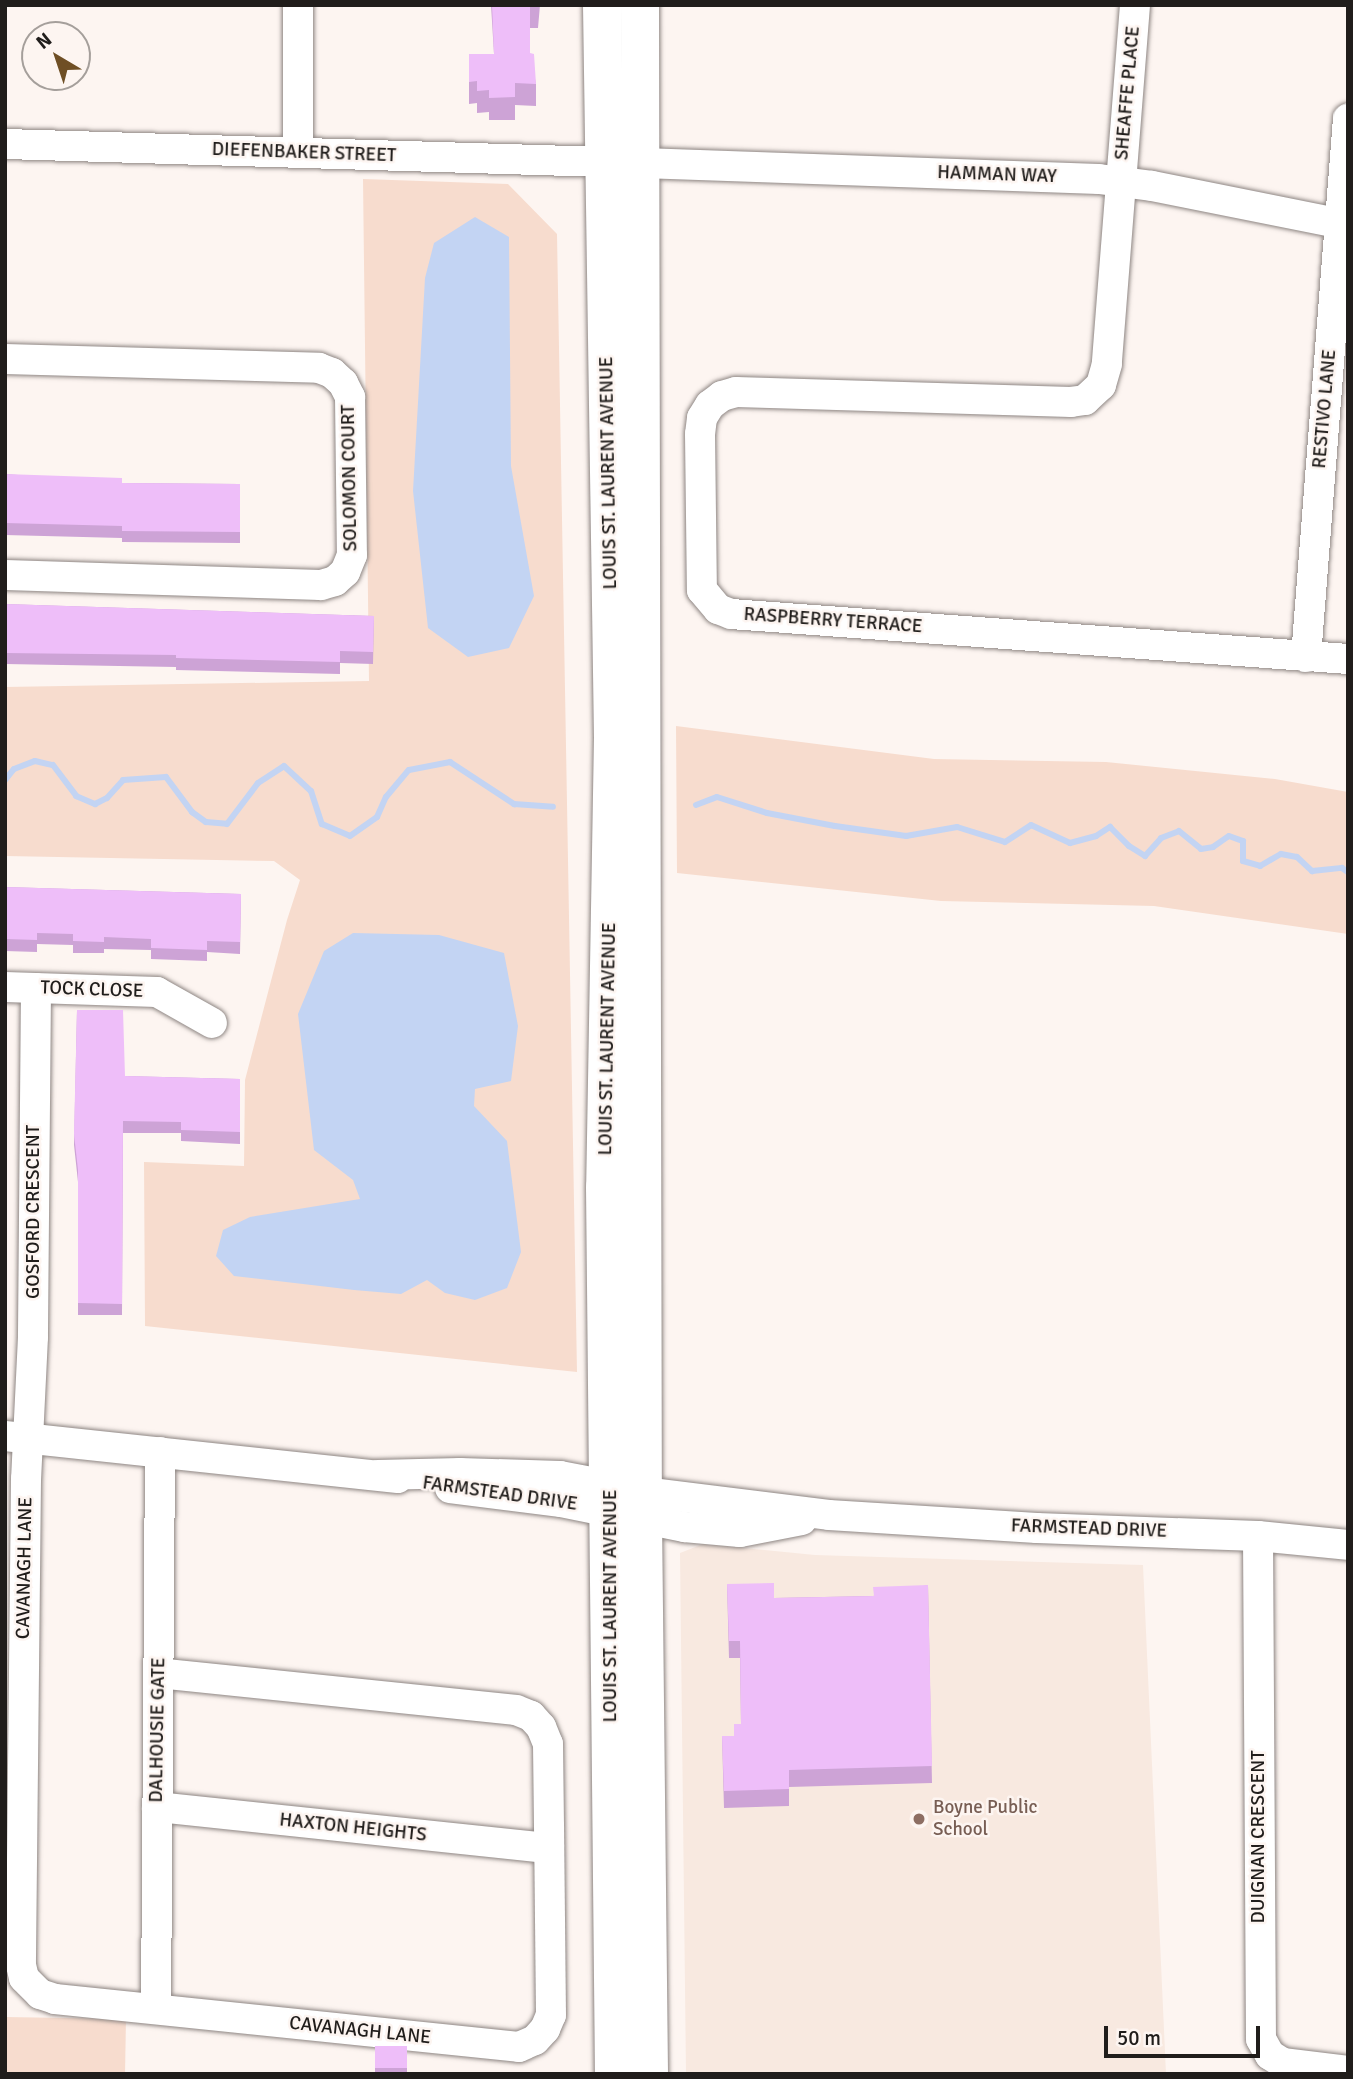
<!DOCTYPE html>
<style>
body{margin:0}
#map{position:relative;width:1353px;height:2079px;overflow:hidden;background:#fdf5f1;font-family:Signika,sans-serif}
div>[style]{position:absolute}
.built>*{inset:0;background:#f8e9e0}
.green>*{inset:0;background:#f7dcce;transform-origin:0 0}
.water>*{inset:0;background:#c3d4f3}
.stream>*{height:6px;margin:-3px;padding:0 3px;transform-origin:3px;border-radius:3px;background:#c3d4f3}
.roads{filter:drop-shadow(0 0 2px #8e8683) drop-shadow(0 0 2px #8e8683)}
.minor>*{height:30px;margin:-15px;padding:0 15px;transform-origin:15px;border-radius:15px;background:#fff}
.major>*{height:38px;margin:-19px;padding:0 19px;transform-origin:19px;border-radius:19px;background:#fff}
.wall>*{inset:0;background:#cda3d6;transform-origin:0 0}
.building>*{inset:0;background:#eebef9;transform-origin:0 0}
.dots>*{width:19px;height:19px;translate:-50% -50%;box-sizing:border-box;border:4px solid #fdf5f1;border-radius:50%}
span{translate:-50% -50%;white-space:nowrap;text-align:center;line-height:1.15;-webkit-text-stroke:5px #fdf5f1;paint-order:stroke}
.street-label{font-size:19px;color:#201d1b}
.education-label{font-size:19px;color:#785e54}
.left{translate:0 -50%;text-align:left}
.frame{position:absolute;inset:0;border:7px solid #201d1b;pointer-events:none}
.north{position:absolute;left:21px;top:21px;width:70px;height:70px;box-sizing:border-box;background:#fdf5f1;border:2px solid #a59f9b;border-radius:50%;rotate:321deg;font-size:19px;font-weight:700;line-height:28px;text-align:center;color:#201d1b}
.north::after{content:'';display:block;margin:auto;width:24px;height:32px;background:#6f4f25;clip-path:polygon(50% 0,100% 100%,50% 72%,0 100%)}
.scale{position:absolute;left:1104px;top:2026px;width:156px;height:32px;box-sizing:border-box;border:4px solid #201d1b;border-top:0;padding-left:9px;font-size:21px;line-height:24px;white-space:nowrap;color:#201d1b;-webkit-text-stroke:5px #fdf5f1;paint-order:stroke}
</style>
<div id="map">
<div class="built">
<div style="clip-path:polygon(703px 1544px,815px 1555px,1143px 1565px,1166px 2074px,686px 2074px,680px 1553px)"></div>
</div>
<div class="green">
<div style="clip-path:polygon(363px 179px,508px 184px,557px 234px,577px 1372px,145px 1326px,144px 1162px,244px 1166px,245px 1080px,287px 920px,300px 880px,274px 861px,5px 856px,5px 687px,369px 681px)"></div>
<div style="clip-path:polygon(676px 726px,934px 759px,1106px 762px,1275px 779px,1348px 792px,1348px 934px,1154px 906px,941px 901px,677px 873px)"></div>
<div style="left:5px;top:2017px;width:121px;height:57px;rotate:1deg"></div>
</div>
<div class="water">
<div style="clip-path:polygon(475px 217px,509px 237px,511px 466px,534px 596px,509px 648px,468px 657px,428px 628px,413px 491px,425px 278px,434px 243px)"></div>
<div style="clip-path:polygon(353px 933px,439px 935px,504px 953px,518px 1026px,511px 1081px,475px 1089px,474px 1106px,507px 1141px,521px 1252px,507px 1288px,475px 1300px,445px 1293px,427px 1280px,401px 1294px,354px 1290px,234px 1276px,216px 1256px,223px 1230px,250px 1217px,360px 1199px,353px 1180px,314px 1150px,298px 1014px,324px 951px)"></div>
</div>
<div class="stream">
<div style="left:5px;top:780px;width:14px;rotate:-51deg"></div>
<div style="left:14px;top:769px;width:22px;rotate:-21deg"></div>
<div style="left:35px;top:761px;width:18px;rotate:13deg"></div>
<div style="left:53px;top:765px;width:39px;rotate:53deg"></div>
<div style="left:76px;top:796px;width:21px;rotate:23deg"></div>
<div style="left:95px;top:804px;width:13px;rotate:-27deg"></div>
<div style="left:107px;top:798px;width:24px;rotate:-48deg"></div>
<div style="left:123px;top:780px;width:43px;rotate:-4deg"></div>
<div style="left:166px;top:777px;width:44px;rotate:53.4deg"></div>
<div style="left:192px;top:812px;width:17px;rotate:36deg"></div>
<div style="left:206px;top:822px;width:21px;rotate:5deg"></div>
<div style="left:227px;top:824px;width:51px;rotate:-52.9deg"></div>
<div style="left:258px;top:783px;width:31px;rotate:-33deg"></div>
<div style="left:284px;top:766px;width:37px;rotate:43deg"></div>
<div style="left:311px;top:791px;width:35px;rotate:72deg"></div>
<div style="left:322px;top:824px;width:30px;rotate:23deg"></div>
<div style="left:350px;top:836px;width:33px;rotate:-35deg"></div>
<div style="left:377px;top:817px;width:22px;rotate:-66deg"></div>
<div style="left:386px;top:797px;width:35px;rotate:-50deg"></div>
<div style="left:409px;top:770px;width:42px;rotate:-11deg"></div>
<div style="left:450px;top:762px;width:77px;rotate:33.3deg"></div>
<div style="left:514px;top:804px;width:39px;rotate:4deg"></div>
<div style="left:696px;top:805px;width:22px;rotate:-21deg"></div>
<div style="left:717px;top:797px;width:52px;rotate:17.7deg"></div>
<div style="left:767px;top:813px;width:69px;rotate:10.8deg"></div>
<div style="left:835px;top:826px;width:72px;rotate:8deg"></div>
<div style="left:906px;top:836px;width:52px;rotate:-10deg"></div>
<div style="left:957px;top:827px;width:50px;rotate:17.4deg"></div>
<div style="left:1005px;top:842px;width:31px;rotate:-33deg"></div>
<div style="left:1031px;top:825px;width:43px;rotate:24.8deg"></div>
<div style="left:1070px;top:843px;width:27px;rotate:-15deg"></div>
<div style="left:1096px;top:836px;width:17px;rotate:-33deg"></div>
<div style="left:1110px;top:827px;width:27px;rotate:45deg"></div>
<div style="left:1129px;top:846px;width:19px;rotate:32deg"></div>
<div style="left:1145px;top:856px;width:24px;rotate:-48deg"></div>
<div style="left:1161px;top:838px;width:19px;rotate:-21deg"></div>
<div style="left:1179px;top:831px;width:28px;rotate:39deg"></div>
<div style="left:1201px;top:849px;width:12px;rotate:-9deg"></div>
<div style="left:1213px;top:847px;width:19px;rotate:-35deg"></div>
<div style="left:1229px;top:836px;width:15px;rotate:20deg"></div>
<div style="left:1243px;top:841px;width:20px;rotate:90deg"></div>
<div style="left:1243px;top:861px;width:18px;rotate:16deg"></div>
<div style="left:1260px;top:866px;width:24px;rotate:-30deg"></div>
<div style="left:1281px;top:854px;width:16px;rotate:11deg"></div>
<div style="left:1297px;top:857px;width:21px;rotate:43deg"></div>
<div style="left:1312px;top:871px;width:30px;rotate:-6deg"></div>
<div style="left:1342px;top:868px;width:7px;rotate:34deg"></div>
</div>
<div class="roads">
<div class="minor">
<div style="left:298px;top:5px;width:148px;rotate:90deg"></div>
<div style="left:1135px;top:5px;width:360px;rotate:94.5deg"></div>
<div style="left:1107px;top:364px;width:22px;rotate:106deg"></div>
<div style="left:1101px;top:385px;width:22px;rotate:137deg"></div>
<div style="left:1085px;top:400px;width:14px;rotate:172deg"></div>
<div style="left:1071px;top:402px;width:335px;rotate:-178.3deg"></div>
<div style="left:736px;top:392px;width:15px;rotate:164deg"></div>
<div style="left:722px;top:396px;width:15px;rotate:143deg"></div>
<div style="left:710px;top:405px;width:15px;rotate:122deg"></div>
<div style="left:702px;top:418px;width:16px;rotate:97deg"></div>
<div style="left:700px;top:434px;width:156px;rotate:89.3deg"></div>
<div style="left:702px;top:590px;width:25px;rotate:50deg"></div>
<div style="left:718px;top:609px;width:14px;rotate:21deg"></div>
<div style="left:731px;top:614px;width:619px;rotate:4.17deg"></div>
<div style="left:5px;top:144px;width:598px;rotate:1.72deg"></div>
<div style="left:642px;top:163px;width:457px;rotate:2deg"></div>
<div style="left:1099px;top:179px;width:53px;rotate:7.5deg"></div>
<div style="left:1152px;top:186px;width:200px;rotate:11.3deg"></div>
<div style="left:5px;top:359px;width:314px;rotate:1.6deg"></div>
<div style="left:319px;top:368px;width:14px;rotate:21deg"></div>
<div style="left:332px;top:373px;width:15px;rotate:42deg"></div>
<div style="left:343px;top:383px;width:16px;rotate:63deg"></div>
<div style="left:350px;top:397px;width:158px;rotate:89.3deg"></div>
<div style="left:352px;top:555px;width:18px;rotate:112deg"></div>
<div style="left:345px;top:572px;width:13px;rotate:138deg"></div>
<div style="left:335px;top:581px;width:15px;rotate:164deg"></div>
<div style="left:321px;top:585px;width:316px;rotate:-178.2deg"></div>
<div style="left:1306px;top:657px;width:540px;rotate:-85.54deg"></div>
<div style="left:5px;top:987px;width:152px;rotate:1.9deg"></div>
<div style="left:157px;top:992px;width:63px;rotate:29.4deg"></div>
<div style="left:36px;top:988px;width:349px;rotate:90.5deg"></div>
<div style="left:33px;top:1337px;width:142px;rotate:92.8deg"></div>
<div style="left:26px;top:1479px;width:486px;rotate:90.6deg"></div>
<div style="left:21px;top:1965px;width:13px;rotate:77deg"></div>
<div style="left:24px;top:1978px;width:23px;rotate:45deg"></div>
<div style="left:40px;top:1994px;width:16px;rotate:18deg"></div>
<div style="left:55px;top:1999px;width:466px;rotate:5.9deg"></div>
<div style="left:519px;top:2047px;width:17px;rotate:-24deg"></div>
<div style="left:535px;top:2040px;width:15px;rotate:-48deg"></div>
<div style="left:545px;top:2029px;width:15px;rotate:-67deg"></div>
<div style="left:551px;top:2015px;width:189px;rotate:-90.6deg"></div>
<div style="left:549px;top:1826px;width:82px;rotate:-90.7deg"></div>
<div style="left:548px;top:1744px;width:18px;rotate:-112deg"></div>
<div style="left:541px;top:1727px;width:15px;rotate:-132deg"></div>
<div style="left:531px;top:1716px;width:16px;rotate:-158deg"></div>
<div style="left:516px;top:1710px;width:359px;rotate:-174.1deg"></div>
<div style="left:5px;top:1436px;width:395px;rotate:6.1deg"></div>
<div style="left:378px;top:1475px;width:82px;rotate:-1.4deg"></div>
<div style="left:460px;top:1473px;width:100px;rotate:1.7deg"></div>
<div style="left:560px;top:1476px;width:85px;rotate:10.9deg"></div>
<div style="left:643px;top:1492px;width:187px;rotate:7deg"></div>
<div style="left:829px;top:1515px;width:208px;rotate:3.6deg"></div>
<div style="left:1037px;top:1528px;width:221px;rotate:2.1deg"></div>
<div style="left:1258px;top:1536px;width:90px;rotate:5.7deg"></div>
<div style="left:450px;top:1488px;width:112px;rotate:7.2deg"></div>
<div style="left:561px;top:1502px;width:126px;rotate:11.5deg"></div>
<div style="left:684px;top:1527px;width:56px;rotate:5.1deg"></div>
<div style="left:740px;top:1532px;width:63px;rotate:-11deg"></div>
<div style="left:1258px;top:1536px;width:503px;rotate:89.66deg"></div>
<div style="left:1261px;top:2039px;width:18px;rotate:61deg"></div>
<div style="left:1270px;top:2055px;width:15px;rotate:32deg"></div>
<div style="left:1283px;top:2063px;width:65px;rotate:7deg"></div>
<div style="left:157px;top:1807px;width:394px;rotate:6deg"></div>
<div style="left:156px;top:2009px;width:557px;rotate:-89.59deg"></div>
</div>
<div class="major">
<div style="left:602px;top:5px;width:732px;rotate:89.14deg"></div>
<div style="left:613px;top:737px;width:450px;rotate:91deg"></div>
<div style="left:605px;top:1187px;width:887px;rotate:89.42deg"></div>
<div style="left:640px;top:5px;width:1513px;rotate:89.89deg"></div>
<div style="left:643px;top:1518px;width:556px;rotate:89.38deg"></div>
</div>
</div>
<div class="wall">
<div style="clip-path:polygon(491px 5px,540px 5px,538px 28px,530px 28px,530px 53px,536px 84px,536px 106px,515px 105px,515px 120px,489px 120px,489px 112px,477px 113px,477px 103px,469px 104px,469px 54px,494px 54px)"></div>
<div style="clip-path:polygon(5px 474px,122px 483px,240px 484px,240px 543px,122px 542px,122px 538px,5px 535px)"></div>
<div style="clip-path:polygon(5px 604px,374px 616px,373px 664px,340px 663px,340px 674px,176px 670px,176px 667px,5px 664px)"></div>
<div style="clip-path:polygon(5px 887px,241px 894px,240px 954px,207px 952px,207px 961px,151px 959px,151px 950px,104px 949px,104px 953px,73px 953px,73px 945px,37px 944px,37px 952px,5px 951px)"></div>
<div style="clip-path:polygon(77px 1010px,125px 1076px,240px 1079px,240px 1144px,181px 1141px,181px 1133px,123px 1133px,122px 1315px,78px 1315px,78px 1182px,74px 1145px)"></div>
<div style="clip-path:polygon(727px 1584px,774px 1598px,873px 1596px,928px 1585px,932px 1783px,789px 1787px,789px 1806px,724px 1808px,722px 1736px,734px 1736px,741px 1724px,740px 1658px,729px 1658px)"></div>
<div style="left:407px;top:2046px;width:28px;height:32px;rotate:90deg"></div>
</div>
<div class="building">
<div style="clip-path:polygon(492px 5px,538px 5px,530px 6px,530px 53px,534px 54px,536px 84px,515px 83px,515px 97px,489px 98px,489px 90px,477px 91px,477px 81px,469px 82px,469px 54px,494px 54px)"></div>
<div style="clip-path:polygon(5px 474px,122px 478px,122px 483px,240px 484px,240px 532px,122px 531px,122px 526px,5px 523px)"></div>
<div style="clip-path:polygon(5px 604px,374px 616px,373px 652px,340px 651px,340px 662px,176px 658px,176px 655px,5px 653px)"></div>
<div style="clip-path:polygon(5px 887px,241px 894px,240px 942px,207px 941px,207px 950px,151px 948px,151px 939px,104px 937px,104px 942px,73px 941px,73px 934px,37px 933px,37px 940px,5px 939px)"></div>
<div style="clip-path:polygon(77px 1010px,123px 1010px,125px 1076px,240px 1079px,240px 1132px,181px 1130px,181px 1122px,123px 1121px,122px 1304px,78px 1303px,78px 1170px,74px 1134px)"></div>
<div style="clip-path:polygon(774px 1583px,774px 1598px,874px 1596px,873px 1587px,928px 1585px,932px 1766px,789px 1770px,789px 1789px,724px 1791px,722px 1736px,734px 1736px,734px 1724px,741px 1724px,740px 1641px,729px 1641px,727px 1584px)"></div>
<div style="left:407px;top:2046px;width:22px;height:32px;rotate:90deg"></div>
</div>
<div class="dots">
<div style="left:919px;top:1819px;background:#8d6e63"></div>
</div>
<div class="street-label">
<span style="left:1128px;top:93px;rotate:-85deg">SHEAFFE PLACE</span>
<span style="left:304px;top:153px;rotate:2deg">DIEFENBAKER STREET</span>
<span style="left:997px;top:175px;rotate:2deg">HAMMAN WAY</span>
<span style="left:1325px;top:409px;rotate:-85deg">RESTIVO LANE</span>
<span style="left:609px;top:473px;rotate:-91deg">LOUIS ST. LAURENT AVENUE</span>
<span style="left:350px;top:478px;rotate:-91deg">SOLOMON COURT</span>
<span style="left:833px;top:621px;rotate:4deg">RASPBERRY TERRACE</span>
<span style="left:92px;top:990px;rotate:2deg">TOCK CLOSE</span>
<span style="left:608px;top:1039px;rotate:-89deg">LOUIS ST. LAURENT AVENUE</span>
<span style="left:34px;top:1212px;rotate:-90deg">GOSFORD CRESCENT</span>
<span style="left:500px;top:1494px;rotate:8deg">FARMSTEAD DRIVE</span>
<span style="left:1089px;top:1529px;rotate:2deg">FARMSTEAD DRIVE</span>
<span style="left:25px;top:1568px;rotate:-89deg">CAVANAGH LANE</span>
<span style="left:611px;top:1606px;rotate:-90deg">LOUIS ST. LAURENT AVENUE</span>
<span style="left:158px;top:1730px;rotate:-89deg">DALHOUSIE GATE</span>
<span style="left:353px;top:1828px;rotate:6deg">HAXTON HEIGHTS</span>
<span style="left:1259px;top:1837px;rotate:-90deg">DUIGNAN CRESCENT</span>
<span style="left:360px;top:2031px;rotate:6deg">CAVANAGH LANE</span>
</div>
<div class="education-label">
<span class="left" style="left:933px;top:1819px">Boyne Public<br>School</span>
</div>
<div class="frame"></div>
<div class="north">N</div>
<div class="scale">50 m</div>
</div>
